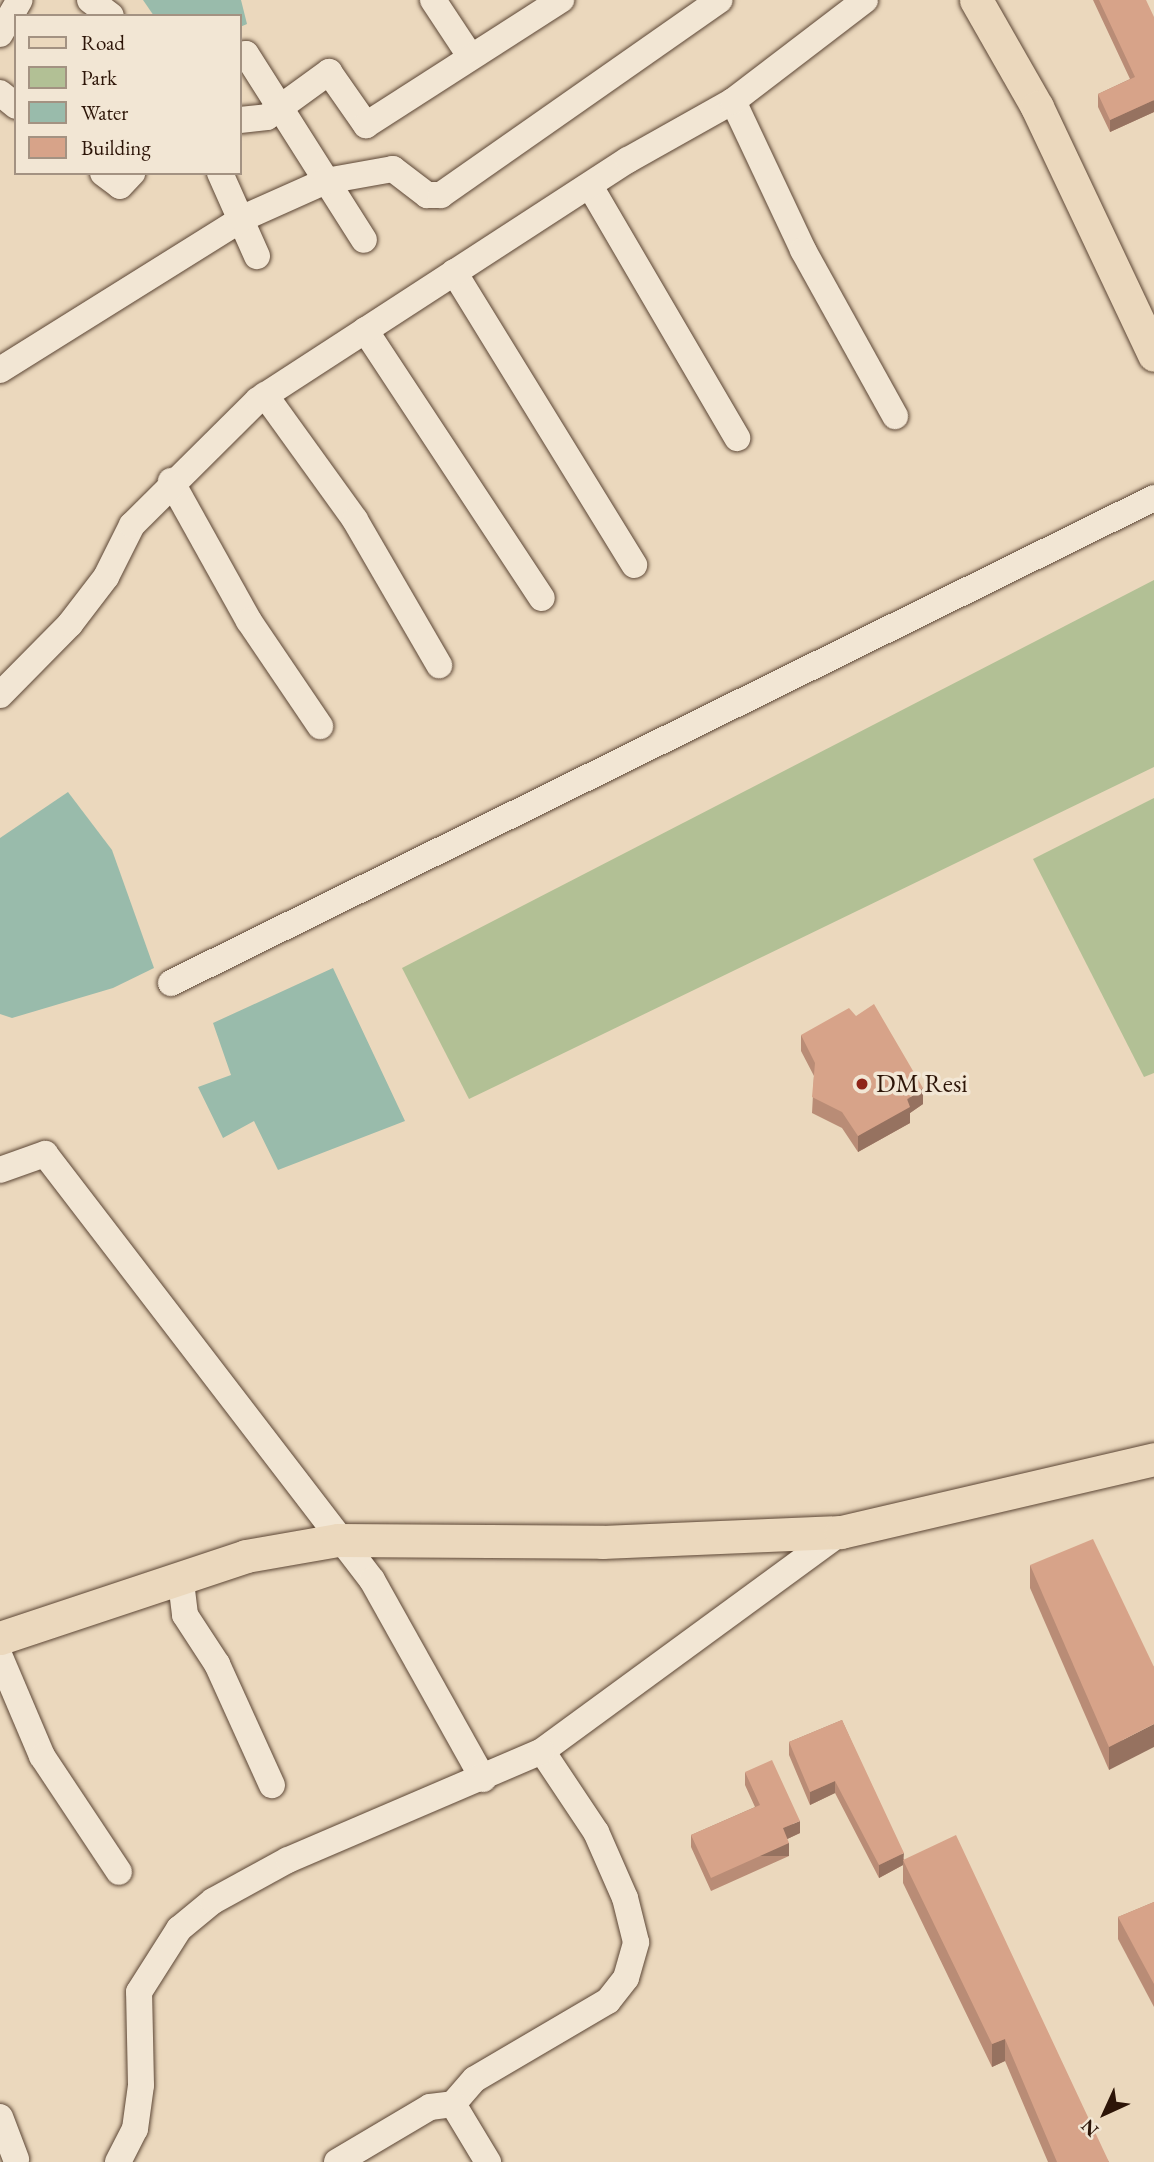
<!DOCTYPE html>
<style>
body{margin:0}
#map{position:relative;width:1154px;height:2162px;overflow:hidden;background:#ebd8bd;font-family:"EB Garamond",serif}
div>[style]{position:absolute}
.green>*{inset:0;background:#b2c095}
.water>*{inset:0;background:#99bbab}
.roads{filter:drop-shadow(0 0 2px #5c4635) drop-shadow(0 0 2px #5c4635)}
.minor>*{height:26px;margin:-13px;padding:0 13px;transform-origin:13px;border-radius:13px;background:#f2e6d4}
.major>*{height:33px;margin:-16.5px;padding:0 16.5px;transform-origin:16.5px;border-radius:16.5px;background:#ebd8bd}
.wall>*{inset:0;background:#b98c76}
.shaded-wall>*{inset:0;background:#967260;transform-origin:0 0}
.building>*{inset:0;background:#d7a389}
.dots>*{width:19px;height:19px;translate:-50% -50%;box-sizing:border-box;border:4px solid #f2e6d4;border-radius:50%}
span{translate:-50% -50%;white-space:nowrap;text-align:center;line-height:1.15;-webkit-text-stroke:7px #f2e6d4;paint-order:stroke}
.poi-label{font-size:26px;color:#2d1508}
.left{translate:0 -50%;text-align:left}
.legend{position:absolute;left:14px;top:14px;width:228px;height:161px;box-sizing:border-box;background:#f2e6d4;border:2px solid #a39282;margin:0;padding:9px 12px;list-style:none;font-size:21px;color:#2d1508}
.legend li{display:flex;align-items:center;gap:14px;height:35px}
.legend b{width:35px;border:2px solid #a39282}
.north{position:absolute;left:1070px;top:2078px;width:70px;height:70px;-webkit-text-stroke:5px #f2e6d4;paint-order:stroke;rotate:225deg;font-size:19px;font-weight:700;line-height:28px;text-align:center;color:#2d1508}
.north::after{content:'';display:block;margin:auto;width:24px;height:32px;background:#2d1508;clip-path:polygon(50% 0,100% 100%,50% 72%,0 100%)}
</style>
<div id="map">
<div class="green">
<div style="clip-path:polygon(1154px 580px,1154px 767px,469px 1099px,402px 968px)"></div>
<div style="clip-path:polygon(1154px 798px,1154px 1073px,1144px 1077px,1033px 859px)"></div>
</div>
<div class="water">
<div style="clip-path:polygon(143px 0,241px 0,247px 24px,240px 27px,240px 16px,154px 16px)"></div>
<div style="clip-path:polygon(68px 792px,112px 850px,154px 968px,113px 988px,12px 1018px,0 1014px,0 838px)"></div>
<div style="clip-path:polygon(333px 968px,405px 1121px,278px 1170px,254px 1121px,223px 1138px,198px 1087px,231px 1075px,213px 1023px)"></div>
</div>
<div class="roads">
<div class="minor">
<div style="left:90px;top:0;width:26px;rotate:37deg"></div>
<div style="left:433px;top:0;width:67px;rotate:56.5deg"></div>
<div style="left:0;top:34px;width:39px;rotate:-60deg"></div>
<div style="left:240px;top:56px;width:6px;rotate:-18deg"></div>
<div style="left:246px;top:54px;width:220px;rotate:57.6deg"></div>
<div style="left:0;top:93px;width:21px;rotate:39deg"></div>
<div style="left:733px;top:101px;width:165px;rotate:64.8deg"></div>
<div style="left:803px;top:250px;width:190px;rotate:61deg"></div>
<div style="left:240px;top:120px;width:27px;rotate:-6deg"></div>
<div style="left:267px;top:117px;width:77px;rotate:-36deg"></div>
<div style="left:329px;top:72px;width:65px;rotate:55.1deg"></div>
<div style="left:366px;top:125px;width:232px;rotate:-32.7deg"></div>
<div style="left:103px;top:173px;width:21px;rotate:37deg"></div>
<div style="left:120px;top:186px;width:18px;rotate:-47deg"></div>
<div style="left:220px;top:173px;width:91px;rotate:66deg"></div>
<div style="left:590px;top:186px;width:292px;rotate:59.7deg"></div>
<div style="left:454px;top:272px;width:344px;rotate:58.4deg"></div>
<div style="left:365px;top:330px;width:321px;rotate:56.6deg"></div>
<div style="left:0;top:370px;width:287px;rotate:-32deg"></div>
<div style="left:243px;top:218px;width:91px;rotate:-24deg"></div>
<div style="left:326px;top:181px;width:68px;rotate:-10.2deg"></div>
<div style="left:393px;top:169px;width:43px;rotate:37.4deg"></div>
<div style="left:427px;top:195px;width:14px"></div>
<div style="left:441px;top:195px;width:340px;rotate:-35deg"></div>
<div style="left:265px;top:395px;width:154px;rotate:54.2deg"></div>
<div style="left:355px;top:520px;width:168px;rotate:59.9deg"></div>
<div style="left:171px;top:481px;width:160px;rotate:60.9deg"></div>
<div style="left:249px;top:621px;width:127px;rotate:55.9deg"></div>
<div style="left:0;top:695px;width:100px;rotate:-45.4deg"></div>
<div style="left:70px;top:624px;width:59px;rotate:-52.5deg"></div>
<div style="left:106px;top:577px;width:58px;rotate:-63.4deg"></div>
<div style="left:132px;top:525px;width:177px;rotate:-44.8deg"></div>
<div style="left:258px;top:400px;width:441px;rotate:-33deg"></div>
<div style="left:628px;top:160px;width:120px;rotate:-29.3deg"></div>
<div style="left:733px;top:101px;width:166px;rotate:-37.4deg"></div>
<div style="left:171px;top:983px;width:1096px;rotate:-26.26deg"></div>
<div style="left:0;top:1170px;width:48px;rotate:-19.6deg"></div>
<div style="left:45px;top:1154px;width:537px;rotate:52.49deg"></div>
<div style="left:372px;top:1580px;width:228px;rotate:60.8deg"></div>
<div style="left:181px;top:1582px;width:33px;rotate:83deg"></div>
<div style="left:185px;top:1615px;width:59px;rotate:56.9deg"></div>
<div style="left:217px;top:1664px;width:133px;rotate:65.6deg"></div>
<div style="left:0;top:1657px;width:108px;rotate:67deg"></div>
<div style="left:42px;top:1756px;width:139px;rotate:56.4deg"></div>
<div style="left:453px;top:2104px;width:33px;rotate:-49deg"></div>
<div style="left:475px;top:2079px;width:154px;rotate:-30.4deg"></div>
<div style="left:608px;top:2001px;width:29px;rotate:-52deg"></div>
<div style="left:626px;top:1978px;width:37px;rotate:-74deg"></div>
<div style="left:636px;top:1942px;width:45px;rotate:-104deg"></div>
<div style="left:625px;top:1898px;width:72px;rotate:-113.7deg"></div>
<div style="left:596px;top:1832px;width:97px;rotate:-123.7deg"></div>
<div style="left:542px;top:1751px;width:371px;rotate:-36.2deg"></div>
<div style="left:0;top:2117px;width:45px;rotate:69.1deg"></div>
<div style="left:118px;top:2162px;width:37px;rotate:-63deg"></div>
<div style="left:135px;top:2129px;width:44px;rotate:-82.2deg"></div>
<div style="left:141px;top:2085px;width:93px;rotate:-91.2deg"></div>
<div style="left:139px;top:1992px;width:75px;rotate:-57.6deg"></div>
<div style="left:179px;top:1929px;width:44px;rotate:-39.5deg"></div>
<div style="left:213px;top:1901px;width:85px;rotate:-28.7deg"></div>
<div style="left:288px;top:1860px;width:276px;rotate:-23.2deg"></div>
<div style="left:337px;top:2162px;width:108px;rotate:-30.6deg"></div>
<div style="left:430px;top:2107px;width:23px;rotate:-7deg"></div>
<div style="left:453px;top:2104px;width:68px;rotate:58.9deg"></div>
</div>
<div class="major">
<div style="left:976px;top:0;width:123px;rotate:60.3deg"></div>
<div style="left:1037px;top:107px;width:274px;rotate:64.7deg"></div>
<div style="left:0;top:1638px;width:259px;rotate:-18.4deg"></div>
<div style="left:246px;top:1556px;width:93px;rotate:-9.9deg"></div>
<div style="left:338px;top:1540px;width:264px;rotate:0.4deg"></div>
<div style="left:602px;top:1542px;width:239px;rotate:-2.4deg"></div>
<div style="left:841px;top:1532px;width:321px;rotate:-13.1deg"></div>
</div>
</div>
<div class="wall">
<div style="clip-path:polygon(1093px 0,1146px 0,1154px 112px,1110px 132px,1098px 107px,1098px 94px,1130px 79px)"></div>
<div style="clip-path:polygon(801px 1035px,923px 1104px,910px 1113px,910px 1123px,858px 1152px,842px 1128px,812px 1113px,814px 1076px,801px 1051px)"></div>
<div style="clip-path:polygon(1030px 1565px,1154px 1667px,1109px 1770px,1030px 1588px)"></div>
<div style="clip-path:polygon(842px 1720px,904px 1860px,1109px 2162px,1048px 2162px,1005px 2061px,992px 2067px,903px 1883px,903px 1865px,879px 1878px,835px 1793px,810px 1805px,789px 1755px,789px 1742px)"></div>
<div style="clip-path:polygon(745px 1772px,800px 1833px,787px 1839px,789px 1856px,711px 1891px,691px 1847px,691px 1835px,755px 1807px,745px 1785px)"></div>
<div style="clip-path:polygon(1154px 1902px,1154px 2007px,1118px 1939px,1118px 1917px)"></div>
</div>
<div class="shaded-wall">
<div style="clip-path:polygon(1154px 100px,1154px 112px,1110px 132px,1110px 120px)"></div>
<div style="clip-path:polygon(923px 1088px,923px 1104px,910px 1113px,910px 1123px,858px 1152px,858px 1136px)"></div>
<div style="clip-path:polygon(1154px 1724px,1154px 1747px,1109px 1770px,1109px 1747px)"></div>
<div style="clip-path:polygon(835px 1781px,835px 1793px,810px 1805px,810px 1792px)"></div>
<div style="clip-path:polygon(800px 1821px,800px 1833px,783px 1841px,783px 1828px)"></div>
<div style="left:789px;top:1843px;width:13px;height:85px;rotate:90deg"></div>
<div style="clip-path:polygon(904px 1853px,903px 1865px,879px 1878px,879px 1865px)"></div>
<div style="clip-path:polygon(1005px 2039px,1005px 2061px,992px 2067px,992px 2044px)"></div>
</div>
<div class="building">
<div style="clip-path:polygon(1099px 0,1146px 0,1154px 17px,1154px 100px,1110px 120px,1098px 94px,1135px 77px)"></div>
<div style="clip-path:polygon(874px 1004px,923px 1088px,907px 1099px,910px 1107px,858px 1136px,842px 1112px,812px 1097px,815px 1063px,801px 1035px,849px 1008px,856px 1016px)"></div>
<div style="clip-path:polygon(1093px 1539px,1154px 1667px,1154px 1724px,1109px 1747px,1030px 1565px)"></div>
<div style="clip-path:polygon(842px 1720px,904px 1853px,879px 1865px,835px 1781px,810px 1792px,789px 1742px)"></div>
<div style="clip-path:polygon(772px 1760px,800px 1821px,783px 1828px,789px 1843px,711px 1878px,691px 1835px,760px 1805px,745px 1772px)"></div>
<div style="clip-path:polygon(956px 1835px,1109px 2162px,1057px 2162px,1005px 2039px,992px 2044px,903px 1860px)"></div>
<div style="clip-path:polygon(1154px 1902px,1154px 1984px,1118px 1917px)"></div>
</div>
<div class="dots">
<div style="left:862px;top:1084px;background:#8f2418"></div>
</div>
<div class="poi-label">
<span class="left" style="left:876px;top:1084px">DM Resi</span>
</div>
<ul class="legend">
<li><b style="height:9px;background:#ebd8bd"></b>Road</li>
<li><b style="height:19px;background:#b2c095"></b>Park</li>
<li><b style="height:19px;background:#99bbab"></b>Water</li>
<li><b style="height:19px;background:#d7a389"></b>Building</li>
</ul>
<div class="north">N</div>
</div>
